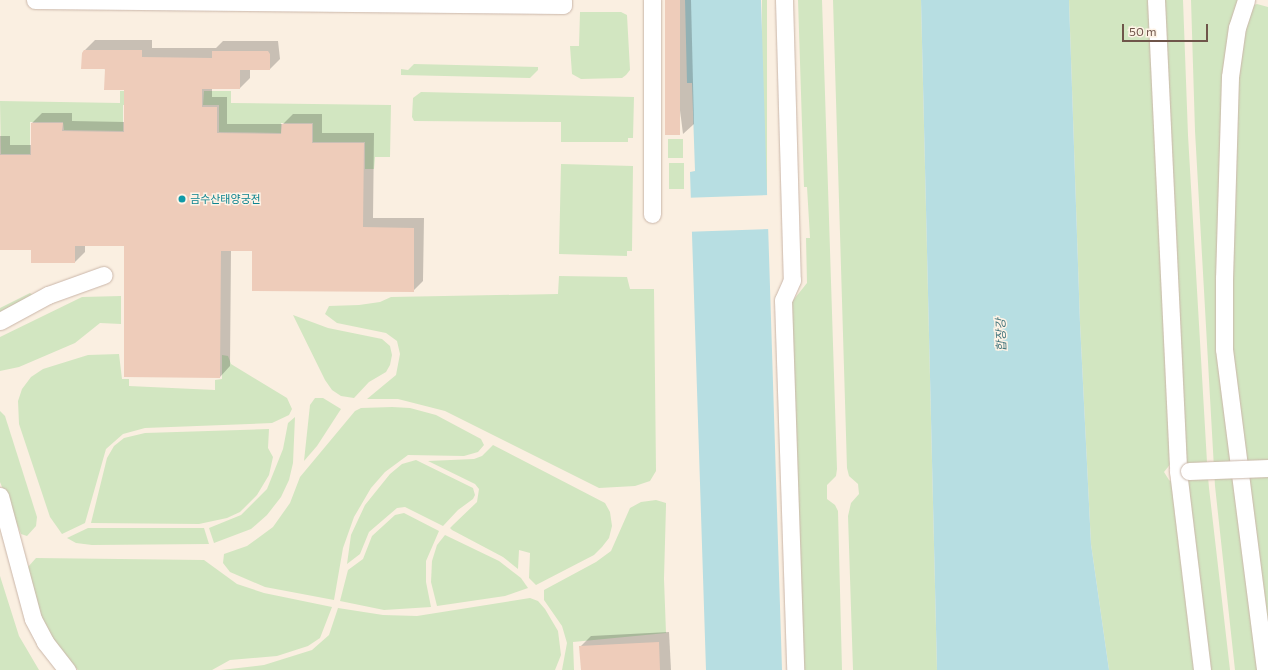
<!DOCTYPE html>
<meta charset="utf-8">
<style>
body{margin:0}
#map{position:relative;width:1268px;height:670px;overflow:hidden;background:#faefe1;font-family:Commissioner,"Noto Sans KR",sans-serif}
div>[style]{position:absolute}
.green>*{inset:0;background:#d2e6c1;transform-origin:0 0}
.water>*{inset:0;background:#b7dee2}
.pier>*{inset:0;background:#faefe1;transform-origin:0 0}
.shadow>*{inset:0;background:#0003}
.building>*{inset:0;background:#eeccba;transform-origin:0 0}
.roads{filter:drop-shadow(0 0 1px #cab6a9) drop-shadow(0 0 1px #cab6a9)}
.minor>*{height:17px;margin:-8.5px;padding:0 8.5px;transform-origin:8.5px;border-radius:8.5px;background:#fff}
.bridges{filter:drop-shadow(0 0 1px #cab6a9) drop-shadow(0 0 1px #cab6a9)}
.minor-bridge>*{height:17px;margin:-8.5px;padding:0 8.5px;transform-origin:8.5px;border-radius:8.5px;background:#fff}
.dots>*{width:11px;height:11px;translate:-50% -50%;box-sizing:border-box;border:2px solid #fef3e6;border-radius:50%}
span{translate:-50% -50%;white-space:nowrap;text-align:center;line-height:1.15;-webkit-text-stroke:3px #fef3e6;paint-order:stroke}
.culture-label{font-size:11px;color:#0d838f}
.left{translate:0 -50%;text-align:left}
.water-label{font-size:12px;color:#42747b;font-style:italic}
.scale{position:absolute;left:1122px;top:24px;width:86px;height:18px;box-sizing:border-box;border:2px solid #6f554a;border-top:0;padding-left:5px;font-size:12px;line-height:14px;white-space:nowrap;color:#6f554a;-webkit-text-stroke:3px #fef3e6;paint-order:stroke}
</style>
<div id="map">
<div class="green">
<div style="left:762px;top:0;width:5px;height:194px"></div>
<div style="clip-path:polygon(798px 0,822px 0,837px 469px,836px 476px,827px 485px,827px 499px,835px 505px,838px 511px,842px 670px,801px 670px,791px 303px,807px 283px,806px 238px,810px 238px,807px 187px,804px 187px)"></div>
<div style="clip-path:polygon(833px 0,921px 0,937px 670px,853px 670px,848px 516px,851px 503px,859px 494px,858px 484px,849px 476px,847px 468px)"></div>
<div style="clip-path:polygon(1069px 0,1152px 0,1172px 462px,1164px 472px,1169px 480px,1177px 485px,1199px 670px,1109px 670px,1091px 544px,1080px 323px)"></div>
<div style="clip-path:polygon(1159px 0,1183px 0,1188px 135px,1207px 462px,1188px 464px,1184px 461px)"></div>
<div style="clip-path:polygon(1191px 0,1241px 0,1218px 256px,1261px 670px,1235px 670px,1215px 486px,1195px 131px)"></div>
<div style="clip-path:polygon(1257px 4px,1268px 7px,1268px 648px,1230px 348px,1235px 78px,1241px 28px,1251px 6px)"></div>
<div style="clip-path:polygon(580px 12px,621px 12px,627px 15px,630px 70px,626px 75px,622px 78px,581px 79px,572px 74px,570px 46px,579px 46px)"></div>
<div style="clip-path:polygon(414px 64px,538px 67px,538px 70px,530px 78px,401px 75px,401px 69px,408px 70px)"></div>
<div style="clip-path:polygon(120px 91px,138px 91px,137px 105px,123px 105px,123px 131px,64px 130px,63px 122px,30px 122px,30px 154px,1px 154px,0 101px,120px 103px)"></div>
<div style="clip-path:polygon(204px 91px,231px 91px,231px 103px,391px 105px,390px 157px,375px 157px,374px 169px,365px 169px,365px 142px,313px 142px,313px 123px,281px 123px,281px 133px,219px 132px,219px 105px,203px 105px)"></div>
<div style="clip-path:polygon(421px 92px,634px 97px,633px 138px,628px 138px,628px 142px,561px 142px,561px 122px,414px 121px,412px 117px,413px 98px)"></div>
<div style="left:683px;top:139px;width:19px;height:15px;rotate:90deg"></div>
<div style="left:684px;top:163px;width:26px;height:15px;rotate:90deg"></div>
<div style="clip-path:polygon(561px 164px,633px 166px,632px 251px,627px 251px,627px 256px,559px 254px)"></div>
<div style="clip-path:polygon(559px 276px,627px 277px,630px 289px,654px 289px,656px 471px,650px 481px,635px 486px,599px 488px,445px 411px,398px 399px,367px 399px,396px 375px,400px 354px,397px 341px,386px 333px,337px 323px,325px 314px,329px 306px,359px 305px,380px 302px,391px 297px,558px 294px)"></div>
<div style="clip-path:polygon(30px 293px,34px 296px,0 314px,0 308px)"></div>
<div style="clip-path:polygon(121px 296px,121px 324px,100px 323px,75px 343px,19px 367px,0 371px,0 337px,82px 297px)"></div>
<div style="clip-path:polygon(293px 315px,328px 328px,382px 339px,390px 346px,392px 355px,390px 365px,386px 372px,369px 382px,354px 398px,341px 396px,332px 390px,325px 380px)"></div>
<div style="clip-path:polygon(119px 354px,122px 379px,129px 379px,129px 386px,215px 390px,215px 380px,222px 379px,222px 355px,228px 356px,231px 364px,287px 398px,292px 409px,289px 415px,272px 423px,145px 428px,123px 434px,106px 449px,85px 523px,62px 534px,50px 517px,19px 424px,18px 401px,22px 389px,31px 377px,43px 369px,88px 355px)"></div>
<div style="clip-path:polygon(315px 398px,323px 398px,341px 409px,317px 446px,304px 461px,310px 405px)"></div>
<div style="clip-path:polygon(392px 407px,410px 408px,436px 415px,481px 439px,484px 445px,478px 452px,464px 456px,408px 455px,385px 472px,371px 488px,354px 517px,343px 548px,334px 600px,265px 587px,230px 572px,223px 563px,224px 554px,247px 546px,273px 527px,290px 503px,300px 477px,355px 411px,361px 408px)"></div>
<div style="clip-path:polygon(0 411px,5px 416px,37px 517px,36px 526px,27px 536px,21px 534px,0 482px)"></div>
<div style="clip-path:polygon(295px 417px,293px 463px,289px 480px,281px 497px,267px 515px,251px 529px,214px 543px,209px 528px,241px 515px,267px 489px,283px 449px,288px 423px)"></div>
<div style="clip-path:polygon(269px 429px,268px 448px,273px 457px,269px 475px,257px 495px,240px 512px,227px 518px,199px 524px,91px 523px,107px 458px,114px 446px,124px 438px,145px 433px)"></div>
<div style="clip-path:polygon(493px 445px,605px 503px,610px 512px,612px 526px,609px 538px,602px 547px,594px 555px,536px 585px,529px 578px,530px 553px,519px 550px,518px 569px,503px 557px,452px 530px,450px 528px,453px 525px,477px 502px,479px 489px,475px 484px,428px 461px,474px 459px,482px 456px)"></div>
<div style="clip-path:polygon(416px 460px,473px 488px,475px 495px,473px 499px,458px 510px,443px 526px,405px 507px,397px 508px,369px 532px,360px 554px,347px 564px,351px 535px,365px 505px,390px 474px,402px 464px)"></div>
<div style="clip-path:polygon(1208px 477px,1209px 488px,1230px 670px,1205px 670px,1184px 480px)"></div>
<div style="clip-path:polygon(656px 500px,666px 503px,666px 506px,664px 579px,666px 633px,573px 642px,574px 670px,562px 670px,567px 643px,562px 626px,544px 600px,544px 590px,596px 562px,611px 551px,630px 508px,641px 502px)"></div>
<div style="clip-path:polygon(404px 513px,439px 531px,426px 561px,426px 582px,431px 607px,384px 610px,340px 601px,348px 570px,363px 559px,372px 536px,395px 515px)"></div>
<div style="clip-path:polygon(88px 528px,204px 528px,209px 544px,92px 545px,76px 543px,67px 538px)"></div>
<div style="clip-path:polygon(445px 535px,499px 561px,521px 578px,528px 588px,505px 596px,437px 606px,431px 582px,432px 561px,437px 545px)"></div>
<div style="clip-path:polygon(36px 558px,204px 560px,237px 584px,264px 593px,332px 607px,320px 638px,308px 646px,277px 656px,230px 660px,212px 670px,78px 670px,60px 651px,39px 616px,28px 567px)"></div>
<div style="clip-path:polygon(0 576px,19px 636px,39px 670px,0 670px)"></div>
<div style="clip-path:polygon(530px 598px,538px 601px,545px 609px,558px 631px,561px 655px,555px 670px,221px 670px,264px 665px,312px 650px,329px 635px,338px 608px,383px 615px,417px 616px)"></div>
</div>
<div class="water">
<div style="clip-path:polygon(685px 0,761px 0,782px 670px,706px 670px,690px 172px,695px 171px,692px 83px,687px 83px)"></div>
<div style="clip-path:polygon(921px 0,1069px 0,1080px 323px,1091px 544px,1109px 670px,937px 670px)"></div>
</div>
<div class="pier">
<div style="left:769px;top:195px;width:34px;height:80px;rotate:88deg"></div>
</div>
<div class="shadow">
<div style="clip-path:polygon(666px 0,691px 0,694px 124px,683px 134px)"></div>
<div style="clip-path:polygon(95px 40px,152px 40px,152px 48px,216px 48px,223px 41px,278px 41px,280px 59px,270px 69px,250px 69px,250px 78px,240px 88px,212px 88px,212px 97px,227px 97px,227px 124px,283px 124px,293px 114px,322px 114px,322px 133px,374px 133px,373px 218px,424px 218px,423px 281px,413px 291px,253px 250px,231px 250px,230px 366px,220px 377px,125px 245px,85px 245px,85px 252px,75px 262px,32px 249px,0 249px,0 136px,10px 136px,10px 145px,32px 145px,32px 123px,42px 113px,72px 113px,72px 121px,125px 122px,125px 89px,85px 50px)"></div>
<div style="clip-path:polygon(669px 632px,671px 670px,582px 670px,580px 647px,591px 636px)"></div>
</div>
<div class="building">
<div style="left:665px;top:0;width:15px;height:135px"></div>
<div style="clip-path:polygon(84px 50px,142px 50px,142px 57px,212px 58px,212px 51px,268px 51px,270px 54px,270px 70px,240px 70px,240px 89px,202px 89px,202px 107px,217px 107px,217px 133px,281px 134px,282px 124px,312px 124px,312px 143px,364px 143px,363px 227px,414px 228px,414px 292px,252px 291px,252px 251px,221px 251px,220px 378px,124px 377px,124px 246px,75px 246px,75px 263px,31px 263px,31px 250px,0 250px,0 155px,31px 155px,31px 123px,63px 123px,62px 131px,124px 132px,124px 90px,104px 90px,105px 69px,81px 69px,82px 53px)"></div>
<div style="clip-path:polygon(659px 642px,660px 670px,581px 670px,579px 646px)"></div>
</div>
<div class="roads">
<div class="minor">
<div style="left:35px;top:0;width:528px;rotate:0.54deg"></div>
<div style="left:563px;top:5px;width:5px;rotate:-90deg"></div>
<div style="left:784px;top:0;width:280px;rotate:88.4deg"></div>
<div style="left:792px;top:280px;width:22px;rotate:114deg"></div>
<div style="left:783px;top:300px;width:370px;rotate:88.1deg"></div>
<div style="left:1156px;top:0;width:472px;rotate:87.3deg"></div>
<div style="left:1178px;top:471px;width:200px;rotate:83.1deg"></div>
<div style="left:1246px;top:0;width:28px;rotate:108deg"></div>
<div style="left:1237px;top:27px;width:50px;rotate:98deg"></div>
<div style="left:1230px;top:77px;width:201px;rotate:91.7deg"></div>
<div style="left:1224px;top:278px;width:71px;rotate:90deg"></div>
<div style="left:1224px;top:349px;width:324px;rotate:82.7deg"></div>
<div style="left:652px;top:214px;width:214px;rotate:-90deg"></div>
<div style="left:0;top:321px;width:55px;rotate:-28.4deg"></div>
<div style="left:48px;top:295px;width:59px;rotate:-19.7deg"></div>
<div style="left:0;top:496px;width:127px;rotate:75deg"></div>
<div style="left:33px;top:619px;width:26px;rotate:62deg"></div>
<div style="left:45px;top:642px;width:36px;rotate:52deg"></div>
</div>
</div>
<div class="bridges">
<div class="minor-bridge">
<div style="left:1189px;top:471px;width:79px;rotate:-2.2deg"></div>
</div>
</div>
<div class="dots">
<div style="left:182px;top:199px;background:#0f9aa8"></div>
</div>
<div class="culture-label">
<span class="left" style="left:190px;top:199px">금수산태양궁전</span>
</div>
<div class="water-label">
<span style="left:1001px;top:335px;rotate:-92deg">합장강</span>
</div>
<div class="scale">50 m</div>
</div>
